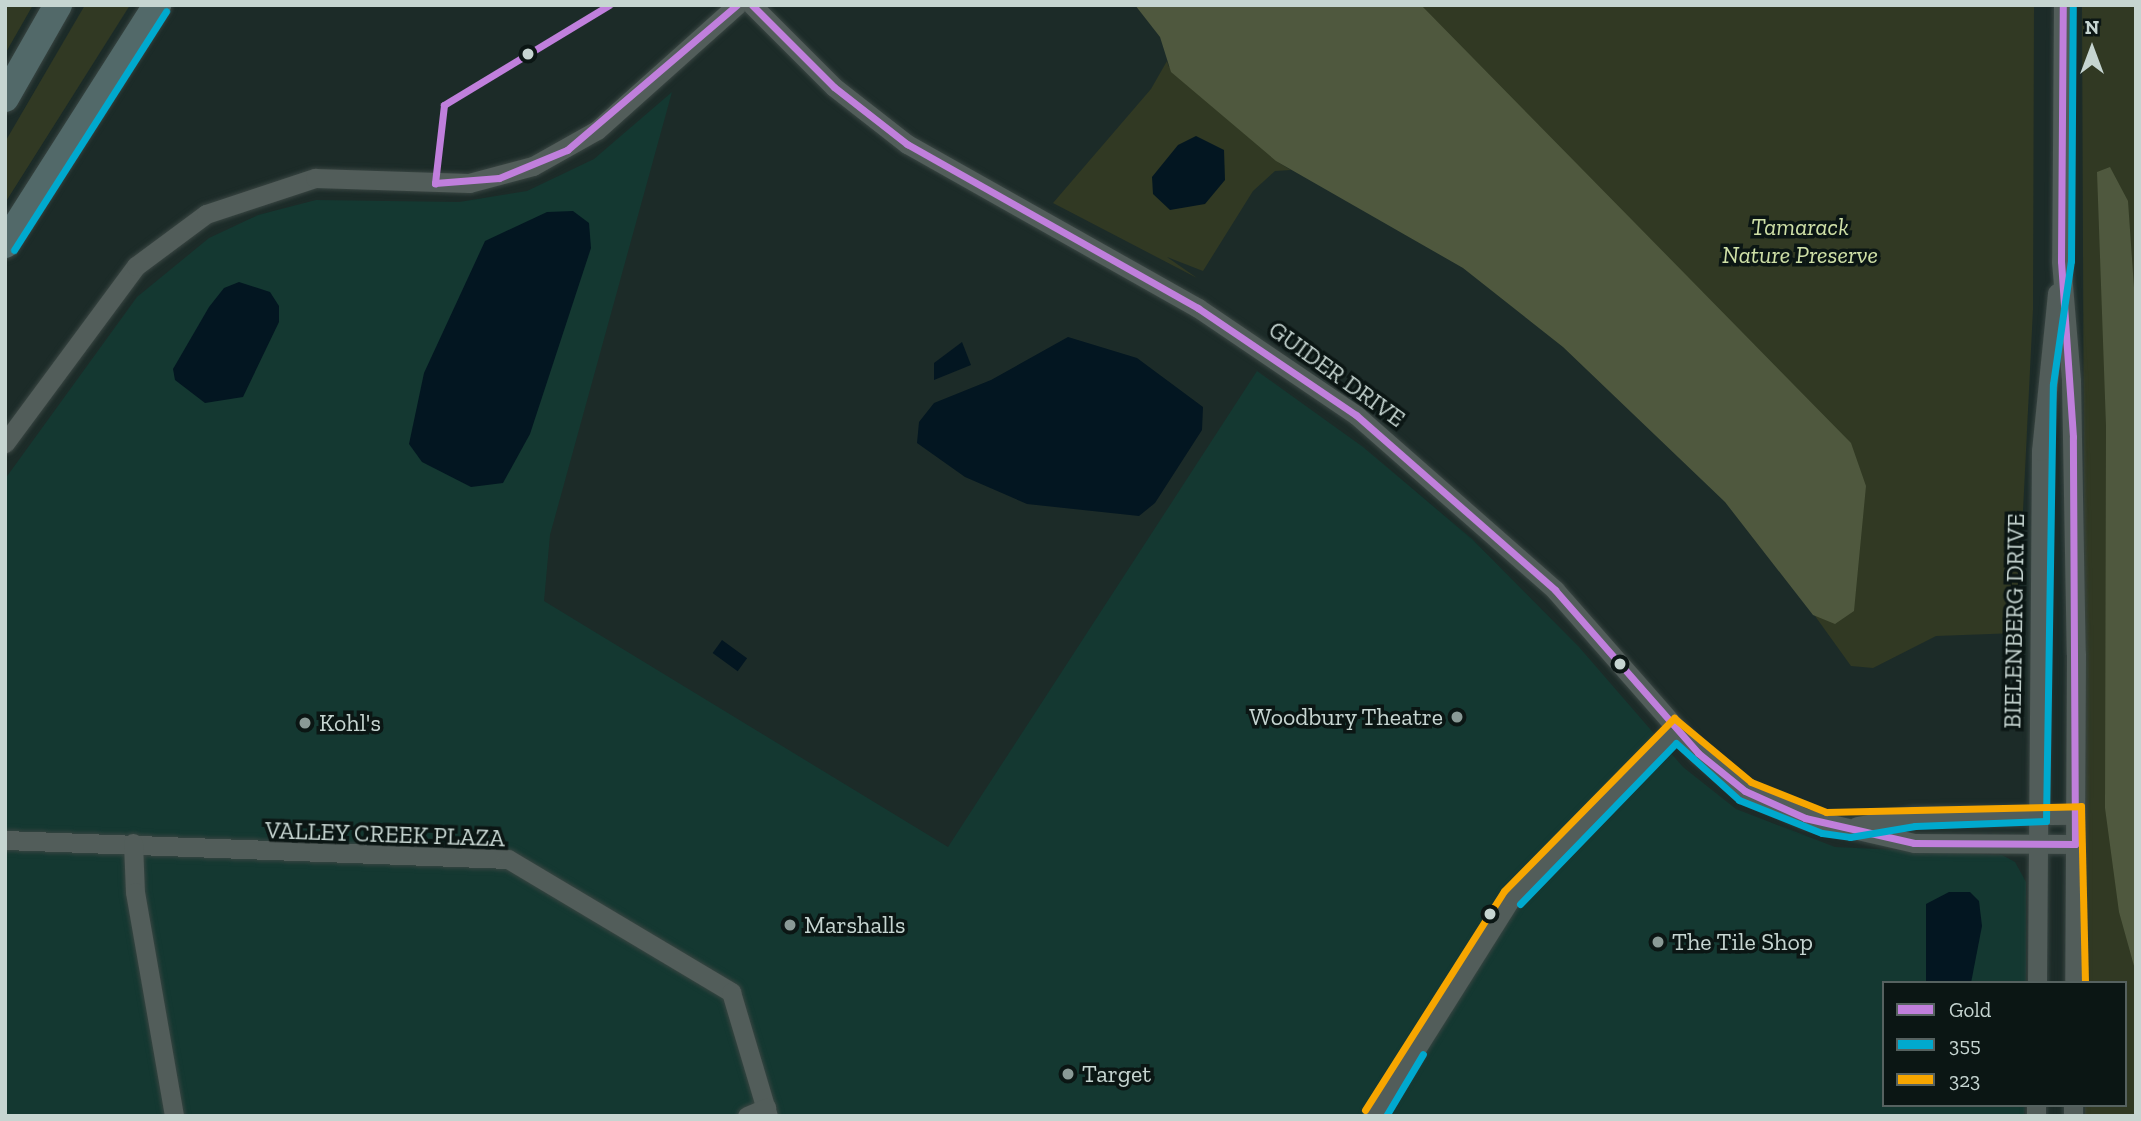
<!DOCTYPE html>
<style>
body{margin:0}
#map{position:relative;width:2141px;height:1121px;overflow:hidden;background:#1c2b28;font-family:"Zilla Slab",serif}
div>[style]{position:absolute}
.built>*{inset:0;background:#143831}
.green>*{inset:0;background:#313923}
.forest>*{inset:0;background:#4f583e}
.water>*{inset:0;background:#031621;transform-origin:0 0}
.roads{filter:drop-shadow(0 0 2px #394542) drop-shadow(0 0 2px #394542)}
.minor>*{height:19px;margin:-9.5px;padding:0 9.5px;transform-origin:9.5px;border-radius:9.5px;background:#525d5a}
.highway>*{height:28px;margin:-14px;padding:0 14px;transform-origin:14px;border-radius:14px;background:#526969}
.bus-1>*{height:7px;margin:-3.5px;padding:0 3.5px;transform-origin:3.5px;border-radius:3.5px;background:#c07fdc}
.bus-2>*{height:7px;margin:-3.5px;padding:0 3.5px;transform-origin:3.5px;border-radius:3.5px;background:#00a9ce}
.bus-3>*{height:7px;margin:-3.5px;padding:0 3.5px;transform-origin:3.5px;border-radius:3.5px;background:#f7a600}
.dots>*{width:19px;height:19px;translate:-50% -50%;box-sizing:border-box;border:4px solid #0b1614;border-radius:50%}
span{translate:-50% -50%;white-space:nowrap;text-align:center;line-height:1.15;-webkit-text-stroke:7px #0b1614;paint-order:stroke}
.park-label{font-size:24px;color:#cfe0a7;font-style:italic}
.street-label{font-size:24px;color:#c6d5d1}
.poi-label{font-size:24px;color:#c6d5d1}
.right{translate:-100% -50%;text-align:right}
.left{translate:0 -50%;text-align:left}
.frame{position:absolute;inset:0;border:7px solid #c6d5d1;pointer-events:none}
.legend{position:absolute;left:1882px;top:981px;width:245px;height:126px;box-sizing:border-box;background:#0b1614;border:2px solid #566260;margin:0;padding:9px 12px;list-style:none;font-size:21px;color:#c6d5d1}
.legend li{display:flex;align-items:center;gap:14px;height:35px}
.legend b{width:35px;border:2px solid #566260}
.north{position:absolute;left:2057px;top:14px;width:70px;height:70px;-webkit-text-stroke:5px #0b1614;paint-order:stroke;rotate:0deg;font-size:19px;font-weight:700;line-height:28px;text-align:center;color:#c6d5d1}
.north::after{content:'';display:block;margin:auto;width:24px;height:32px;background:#c6d5d1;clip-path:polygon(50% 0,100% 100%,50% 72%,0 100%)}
</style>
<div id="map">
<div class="built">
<div style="clip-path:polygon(672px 92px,550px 535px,544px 601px,948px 847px,1257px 371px,1363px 447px,1472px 539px,1579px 647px,1683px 767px,1736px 809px,1835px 847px,2002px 855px,2015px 862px,2026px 882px,2026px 983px,1884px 983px,1884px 1105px,2025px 1105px,2024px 1116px,5px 1116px,5px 479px,137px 297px,209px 238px,258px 215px,316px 200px,459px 202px,527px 191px,594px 159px)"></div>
</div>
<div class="green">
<div style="clip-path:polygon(5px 5px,33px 5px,5px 54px)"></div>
<div style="clip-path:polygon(85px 5px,130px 5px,5px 203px,5px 142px)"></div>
<div style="clip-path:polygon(1141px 5px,2034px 5px,2033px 309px,2017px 633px,1936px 636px,1873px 668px,1851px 666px,1733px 502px,1610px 384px,1478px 272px,1276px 161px,1291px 170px,1275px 171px,1253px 191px,1203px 271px,1167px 257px,1197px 278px,1053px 203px,1151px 89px,1167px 61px,1169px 67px,1194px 53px)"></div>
<div style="clip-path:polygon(2082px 5px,2136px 5px,2136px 1116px,2085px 1116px,2085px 1105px,2125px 1105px,2125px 983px,2086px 983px)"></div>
</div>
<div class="forest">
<div style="clip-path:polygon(1135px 5px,1421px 5px,1851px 443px,1866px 486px,1854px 611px,1835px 624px,1813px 615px,1725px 502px,1563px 347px,1463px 268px,1276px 161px,1171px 72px,1160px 37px)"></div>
<div style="clip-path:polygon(2110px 167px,2128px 201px,2135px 302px,2136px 973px,2119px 912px,2105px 808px,2106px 426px,2097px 172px)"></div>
</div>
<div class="water">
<div style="clip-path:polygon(1196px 136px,1224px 150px,1225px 180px,1205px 204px,1170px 210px,1153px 194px,1152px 177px,1178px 145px)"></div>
<div style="clip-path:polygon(573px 211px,589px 223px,591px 248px,530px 434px,503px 483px,471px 487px,422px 462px,409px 444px,424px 373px,485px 241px,547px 212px)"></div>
<div style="clip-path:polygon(239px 282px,270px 292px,279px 306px,279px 322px,243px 397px,205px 403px,175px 380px,173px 369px,209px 307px,224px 288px)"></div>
<div style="clip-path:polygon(1068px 337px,1137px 358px,1203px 407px,1202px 430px,1155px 503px,1139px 516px,1027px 504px,965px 477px,917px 443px,919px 422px,934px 403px,991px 380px)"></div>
<div style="clip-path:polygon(962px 342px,971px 365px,934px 380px,934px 363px)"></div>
<div style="left:722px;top:640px;width:31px;height:16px;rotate:36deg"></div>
<div style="clip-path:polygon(1949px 892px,1970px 892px,1979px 901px,1982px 926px,1971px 983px,1926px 983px,1926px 904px)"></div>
</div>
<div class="roads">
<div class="minor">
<div style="left:752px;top:5px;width:116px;rotate:45deg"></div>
<div style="left:834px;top:87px;width:93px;rotate:38deg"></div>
<div style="left:907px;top:144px;width:334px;rotate:29.4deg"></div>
<div style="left:1198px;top:308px;width:191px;rotate:34.1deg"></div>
<div style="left:1356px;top:415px;width:265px;rotate:41.3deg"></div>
<div style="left:1555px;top:590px;width:217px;rotate:48.7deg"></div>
<div style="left:1698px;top:753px;width:60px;rotate:39deg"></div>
<div style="left:1745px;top:791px;width:66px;rotate:24.2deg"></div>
<div style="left:1805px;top:818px;width:112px;rotate:12.9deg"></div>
<div style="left:1914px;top:843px;width:161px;rotate:0.4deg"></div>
<div style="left:2063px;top:5px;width:256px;rotate:90.4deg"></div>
<div style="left:2061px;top:261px;width:120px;rotate:85.2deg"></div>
<div style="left:2071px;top:381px;width:273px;rotate:89deg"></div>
<div style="left:2076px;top:654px;width:329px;rotate:90.3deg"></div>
<div style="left:5px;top:443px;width:220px;rotate:-53.5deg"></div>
<div style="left:136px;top:266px;width:87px;rotate:-36.6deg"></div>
<div style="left:206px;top:214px;width:115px;rotate:-18.3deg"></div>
<div style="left:315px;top:178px;width:154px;rotate:1.9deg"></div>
<div style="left:469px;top:183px;width:66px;rotate:-14.9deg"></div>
<div style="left:533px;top:166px;width:73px;rotate:-29.4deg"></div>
<div style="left:597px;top:130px;width:188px;rotate:-41.8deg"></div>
<div style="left:1857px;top:826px;width:58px;rotate:-10deg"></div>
<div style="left:1914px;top:816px;width:161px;rotate:-0.4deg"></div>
<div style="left:5px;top:840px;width:503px;rotate:2.16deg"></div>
<div style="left:508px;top:859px;width:260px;rotate:30.8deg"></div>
<div style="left:731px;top:992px;width:129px;rotate:73.4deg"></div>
<div style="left:133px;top:843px;width:49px;rotate:87.7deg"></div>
<div style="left:135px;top:892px;width:227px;rotate:80.1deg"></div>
<div style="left:2037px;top:983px;width:532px;rotate:-89.57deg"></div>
<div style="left:2041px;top:451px;width:159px;rotate:-84.2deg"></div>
<div style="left:747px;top:1116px;width:21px;rotate:-23deg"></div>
<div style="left:1374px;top:1116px;width:259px;rotate:-57.8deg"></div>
<div style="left:1512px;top:897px;width:235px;rotate:-46deg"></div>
<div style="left:2036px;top:1116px;width:11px;rotate:-90deg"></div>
<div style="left:2073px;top:1116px;width:11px;rotate:-90deg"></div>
</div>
<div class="highway">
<div style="left:5px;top:98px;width:107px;rotate:-60.3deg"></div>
<div style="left:5px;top:244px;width:283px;rotate:-57.5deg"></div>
</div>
</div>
<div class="bus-1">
<div style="left:609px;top:5px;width:193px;rotate:148.8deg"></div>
<div style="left:444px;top:105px;width:79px;rotate:96.6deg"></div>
<div style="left:435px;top:183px;width:64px;rotate:-4.5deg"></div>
<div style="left:499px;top:178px;width:74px;rotate:-22.4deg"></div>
<div style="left:567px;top:150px;width:223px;rotate:-40.5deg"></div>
<div style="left:752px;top:5px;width:116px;rotate:45deg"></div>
<div style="left:834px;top:87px;width:93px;rotate:38deg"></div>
<div style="left:907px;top:144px;width:334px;rotate:29.4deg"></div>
<div style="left:1198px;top:308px;width:191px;rotate:34.1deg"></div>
<div style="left:1356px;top:415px;width:265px;rotate:41.3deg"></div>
<div style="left:1555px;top:590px;width:217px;rotate:48.7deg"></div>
<div style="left:1698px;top:753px;width:60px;rotate:39deg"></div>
<div style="left:1745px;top:791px;width:66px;rotate:24.2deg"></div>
<div style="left:1805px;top:818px;width:112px;rotate:12.9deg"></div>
<div style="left:1914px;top:843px;width:161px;rotate:0.4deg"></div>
<div style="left:2075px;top:844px;width:407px;rotate:-90.3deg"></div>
<div style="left:2073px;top:437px;width:176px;rotate:-93.9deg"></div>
<div style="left:2061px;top:261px;width:256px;rotate:-89.6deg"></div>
</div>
<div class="bus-2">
<div style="left:14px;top:250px;width:283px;rotate:-57.5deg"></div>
<div style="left:1520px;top:904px;width:224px;rotate:-45.9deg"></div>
<div style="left:1676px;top:743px;width:85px;rotate:42.1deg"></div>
<div style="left:1739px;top:800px;width:89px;rotate:21.7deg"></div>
<div style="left:1822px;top:833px;width:28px;rotate:8deg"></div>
<div style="left:1850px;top:837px;width:66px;rotate:-9.6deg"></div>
<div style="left:1915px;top:826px;width:131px;rotate:-2.2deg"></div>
<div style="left:2046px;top:821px;width:437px;rotate:-89.1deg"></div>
<div style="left:2053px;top:384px;width:124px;rotate:-81.7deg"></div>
<div style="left:2071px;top:261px;width:256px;rotate:-89.6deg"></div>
<div style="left:1386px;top:1116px;width:72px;rotate:-59.2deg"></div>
</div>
<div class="bus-3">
<div style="left:1365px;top:1110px;width:259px;rotate:-57.6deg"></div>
<div style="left:1504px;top:891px;width:243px;rotate:-45.5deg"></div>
<div style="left:1674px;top:718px;width:100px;rotate:39.7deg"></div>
<div style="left:1751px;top:782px;width:81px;rotate:21.8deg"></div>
<div style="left:1826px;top:812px;width:255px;rotate:-1.3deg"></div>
<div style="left:2081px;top:806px;width:177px;rotate:88.7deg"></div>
</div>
<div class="dots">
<div style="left:528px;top:54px;background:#c6d5d1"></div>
<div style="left:1620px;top:664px;background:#c6d5d1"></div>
<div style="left:1457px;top:717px;background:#8a9a96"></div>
<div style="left:305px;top:723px;background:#8a9a96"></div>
<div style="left:1490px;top:914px;background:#c6d5d1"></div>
<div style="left:790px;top:925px;background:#8a9a96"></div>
<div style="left:1658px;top:942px;background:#8a9a96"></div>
<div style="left:1068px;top:1074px;background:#8a9a96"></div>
</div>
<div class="park-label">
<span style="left:1800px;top:241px">Tamarack<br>Nature Preserve</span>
</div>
<div class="street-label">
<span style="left:1337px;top:374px;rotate:36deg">GUIDER DRIVE</span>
<span style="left:2014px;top:621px;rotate:-89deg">BIELENBERG DRIVE</span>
<span style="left:385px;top:834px;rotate:2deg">VALLEY CREEK PLAZA</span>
</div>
<div class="poi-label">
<span class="right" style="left:1443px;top:717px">Woodbury Theatre</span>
<span class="left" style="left:319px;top:723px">Kohl's</span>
<span class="left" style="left:804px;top:925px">Marshalls</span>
<span class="left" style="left:1672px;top:942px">The Tile Shop</span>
<span class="left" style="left:1082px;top:1074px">Target</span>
</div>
<div class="frame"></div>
<ul class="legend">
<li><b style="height:9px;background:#c07fdc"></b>Gold</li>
<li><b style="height:9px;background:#00a9ce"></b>355</li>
<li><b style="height:9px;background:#f7a600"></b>323</li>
</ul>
<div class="north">N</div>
</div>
